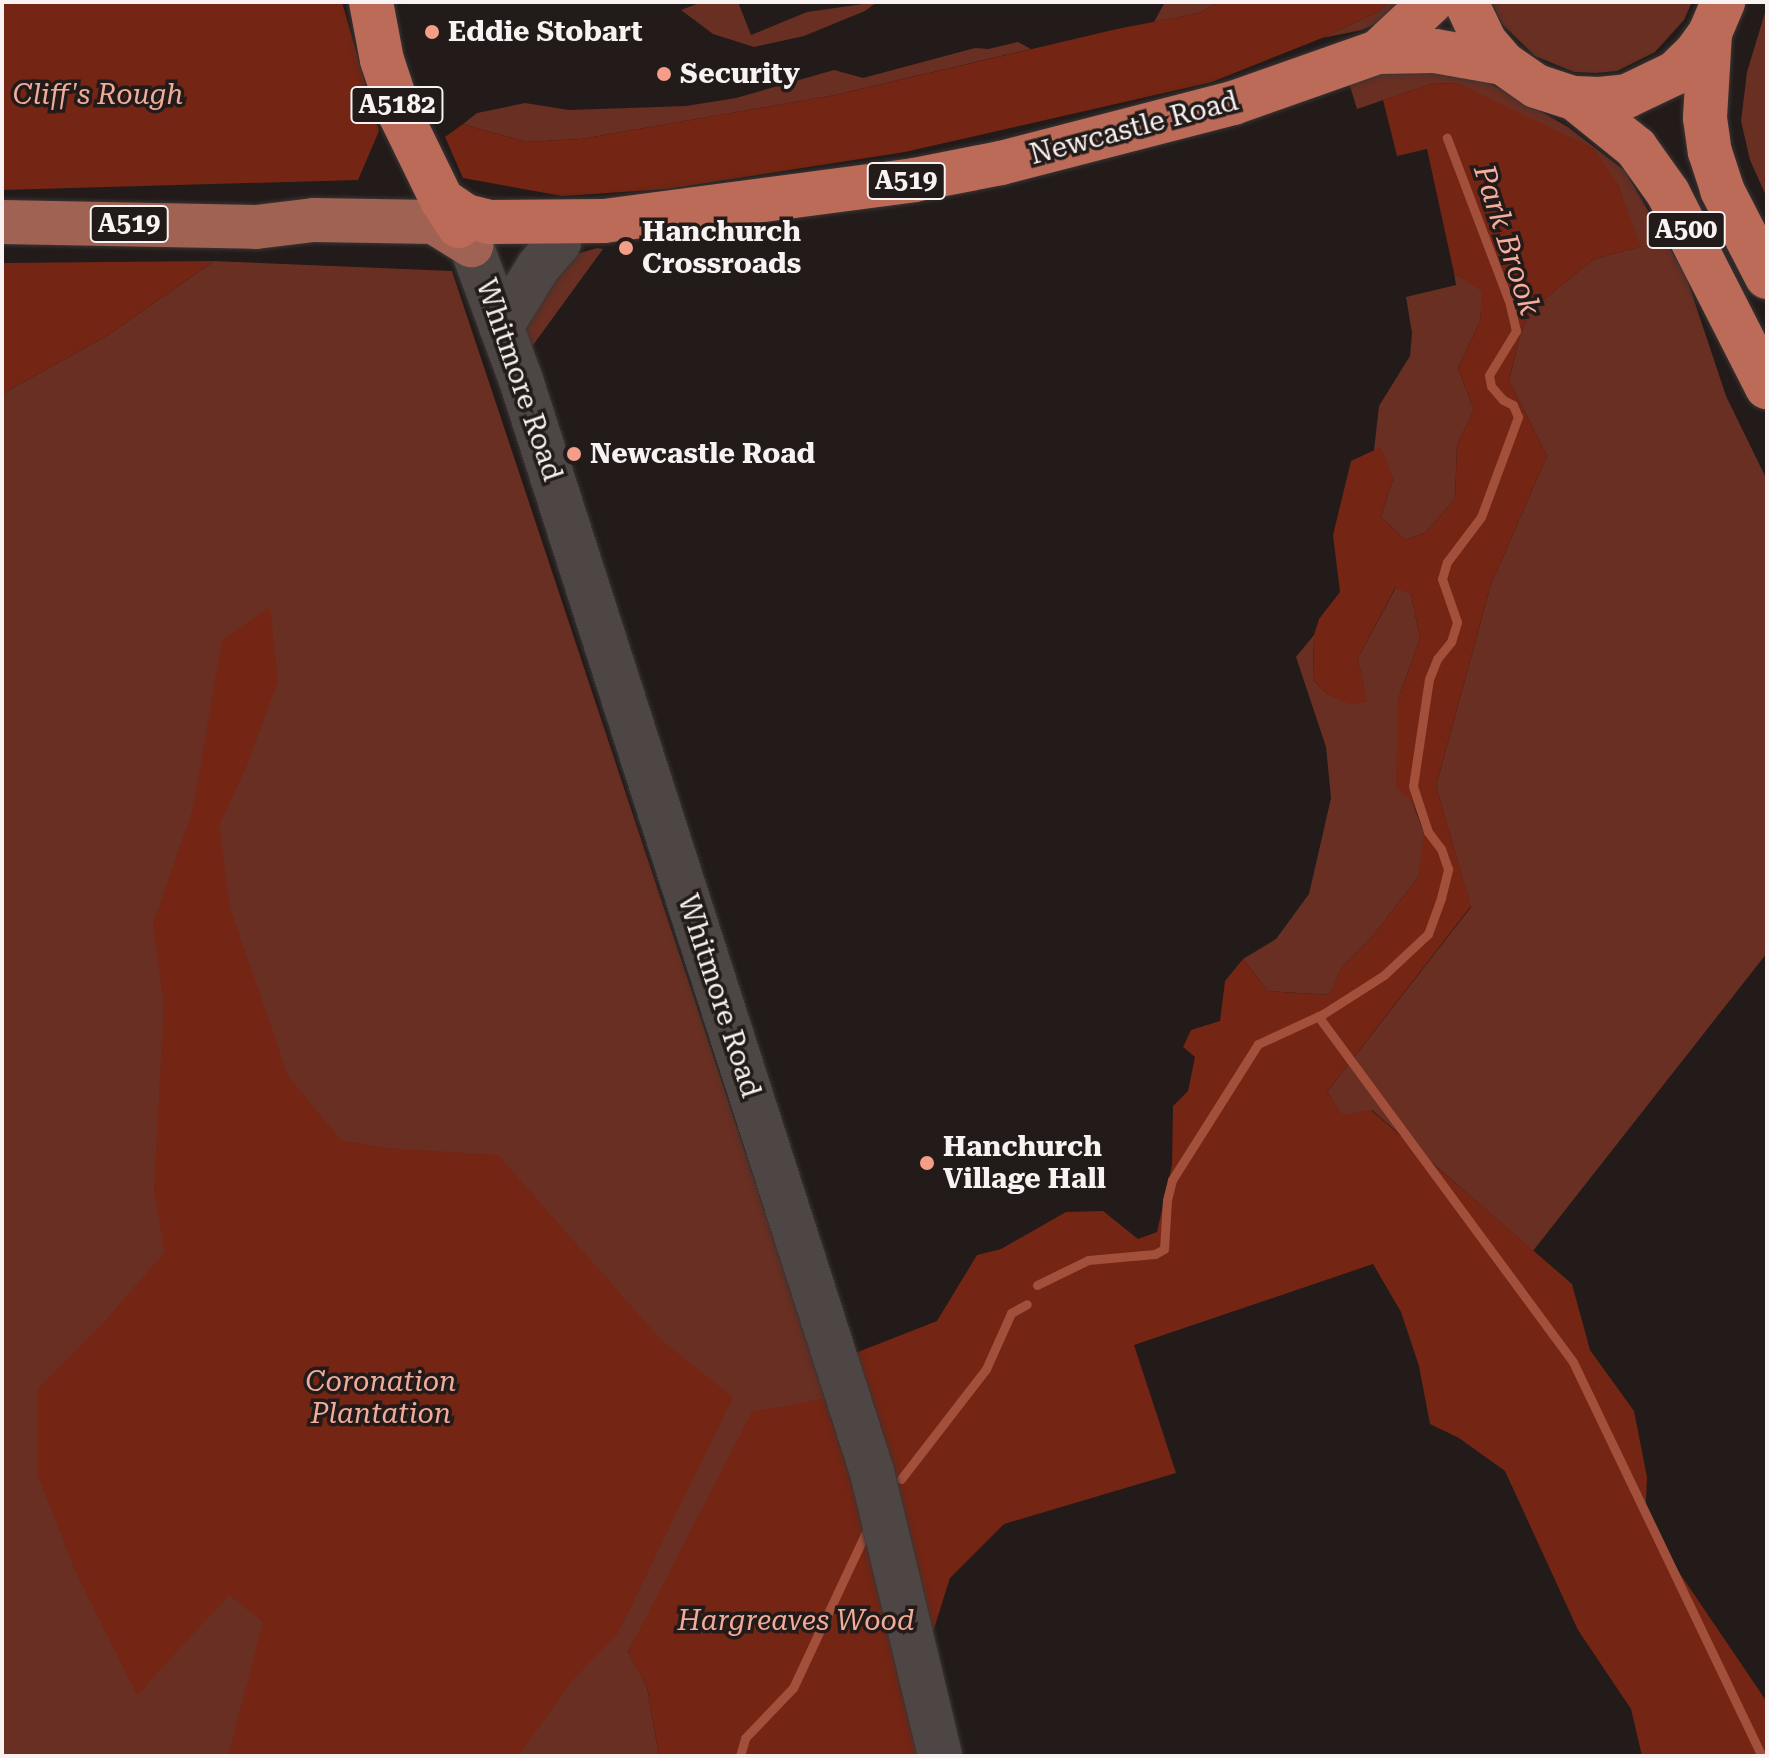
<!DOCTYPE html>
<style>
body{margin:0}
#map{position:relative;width:1769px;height:1758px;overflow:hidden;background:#221b19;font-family:"Roboto Serif",serif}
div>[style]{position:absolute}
.green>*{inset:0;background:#682f22}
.forest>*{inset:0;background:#742513}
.stream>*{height:9px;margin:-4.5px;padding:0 4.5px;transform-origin:4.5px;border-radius:4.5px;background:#a24f3b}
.roads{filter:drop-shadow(0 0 2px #3a3534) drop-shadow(0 0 2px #3a3534)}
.secondary>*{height:44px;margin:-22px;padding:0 22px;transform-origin:22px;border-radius:22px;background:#4e4644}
.primary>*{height:44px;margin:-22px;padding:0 22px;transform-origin:22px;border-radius:22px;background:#a06253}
.trunk>*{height:44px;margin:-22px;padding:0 22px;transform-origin:22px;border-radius:22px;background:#bc6b58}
.dots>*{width:22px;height:22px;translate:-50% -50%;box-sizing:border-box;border:4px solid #221b19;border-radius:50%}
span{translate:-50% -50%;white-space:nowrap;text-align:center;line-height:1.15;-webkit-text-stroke:7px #221b19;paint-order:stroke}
.shield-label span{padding:2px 6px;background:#221b19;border:2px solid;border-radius:6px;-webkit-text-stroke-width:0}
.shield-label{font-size:26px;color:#f8f3f2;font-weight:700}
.poi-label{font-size:28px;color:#f8f3f2;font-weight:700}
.left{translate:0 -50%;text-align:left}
.park-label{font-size:28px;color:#f1ab9a;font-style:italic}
.street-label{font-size:28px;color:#f8f3f2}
.water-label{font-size:30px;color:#f5ae9d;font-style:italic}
.frame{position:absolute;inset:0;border:4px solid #f8f3f2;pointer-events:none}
</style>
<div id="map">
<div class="green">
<div style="clip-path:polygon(702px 2px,738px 2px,751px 35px,807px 12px,877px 2px,865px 11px,804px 36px,754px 47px,713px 34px,681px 10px)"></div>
<div style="clip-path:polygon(1165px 2px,1219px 2px,1199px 13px,1154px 22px)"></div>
<div style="clip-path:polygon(1388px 2px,1408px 2px,1389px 18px,1362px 30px,1322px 38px,1380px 11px)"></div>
<div style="clip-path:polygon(1492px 2px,1692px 2px,1684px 20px,1655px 52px,1617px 71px,1596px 73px,1574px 72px,1535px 56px,1502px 24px)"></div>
<div style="clip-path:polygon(1767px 6px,1767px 198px,1750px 160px,1741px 121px,1747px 72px)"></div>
<div style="clip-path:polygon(1018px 42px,1031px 49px,835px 95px,581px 139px,526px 142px,463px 124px,477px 113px,525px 103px,569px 110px,686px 106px,736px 98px,834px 70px,863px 78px,975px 48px,988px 49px)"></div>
<div style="clip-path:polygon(1403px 66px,1465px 72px,1505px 91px,1568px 127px,1625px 171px,1686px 276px,1726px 396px,1767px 480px,1767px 953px,1533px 1251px,1372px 1110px,1343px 1116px,1327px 1092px,1471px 907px,1436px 786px,1491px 584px,1547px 456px,1509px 381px,1520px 335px,1531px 310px,1594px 259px,1640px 247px,1617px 183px,1459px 84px,1434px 83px,1357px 109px,1349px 83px)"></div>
<div style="clip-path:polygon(597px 248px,603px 249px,528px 352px,523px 336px,524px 306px,559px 259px)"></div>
<div style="clip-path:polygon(214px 261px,452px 271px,827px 1398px,628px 1651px,647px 1687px,659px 1756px,2px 1756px,2px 394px,108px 335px)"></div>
<div style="clip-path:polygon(1454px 273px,1483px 291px,1480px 321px,1458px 368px,1474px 410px,1457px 445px,1455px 499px,1425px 533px,1405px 540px,1381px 517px,1393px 479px,1374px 450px,1379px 406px,1410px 356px,1412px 333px,1406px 297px,1456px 285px)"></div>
<div style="clip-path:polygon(1396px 587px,1411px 594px,1420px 638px,1398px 700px,1399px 740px,1412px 801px,1426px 839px,1419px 876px,1372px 937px,1342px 967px,1330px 995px,1268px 991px,1243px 959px,1276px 939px,1309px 894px,1331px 798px,1326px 747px,1296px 657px,1314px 635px,1313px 680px,1327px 694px,1352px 704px,1366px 701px,1358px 658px)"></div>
</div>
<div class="forest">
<div style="clip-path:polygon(2px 2px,342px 2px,379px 131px,358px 180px,2px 190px)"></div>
<div style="clip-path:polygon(1219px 2px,1388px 2px,1380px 11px,1322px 38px,1212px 82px,905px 152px,667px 189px,562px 196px,463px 178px,445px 137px,463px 124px,526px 142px,581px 139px,835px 95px,1117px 29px,1199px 13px)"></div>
<div style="clip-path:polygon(1434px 83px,1459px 84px,1593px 148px,1617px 183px,1641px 247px,1594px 259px,1531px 310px,1520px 335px,1509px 381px,1547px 456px,1491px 584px,1436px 786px,1471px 906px,1327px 1092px,1343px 1115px,1371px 1110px,1572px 1284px,1590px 1350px,1634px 1411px,1647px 1477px,1645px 1522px,1767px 1702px,1767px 1756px,1642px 1756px,1631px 1709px,1578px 1630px,1505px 1471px,1459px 1438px,1430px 1424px,1419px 1366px,1401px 1312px,1373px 1264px,1134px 1345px,1176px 1473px,1004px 1524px,950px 1578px,914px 1692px,927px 1756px,659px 1756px,647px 1687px,628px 1652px,752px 1412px,827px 1398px,858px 1352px,937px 1321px,977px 1255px,1001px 1249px,1066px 1212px,1103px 1211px,1138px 1239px,1157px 1232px,1172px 1165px,1173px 1106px,1188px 1091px,1195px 1057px,1183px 1047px,1191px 1030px,1220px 1021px,1225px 981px,1243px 959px,1268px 991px,1329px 995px,1342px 967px,1372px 937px,1419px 876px,1424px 830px,1412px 801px,1396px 788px,1398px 700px,1420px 638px,1411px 594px,1395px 588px,1358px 658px,1367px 701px,1352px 705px,1327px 694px,1313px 680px,1314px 635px,1319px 619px,1340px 592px,1333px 535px,1351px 461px,1381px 447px,1393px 479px,1381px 517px,1405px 540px,1425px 533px,1455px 499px,1457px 445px,1474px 410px,1458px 368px,1480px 321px,1482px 291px,1454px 273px,1427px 149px,1397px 156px,1383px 100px)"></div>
<div style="clip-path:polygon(214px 261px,108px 335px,2px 394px,2px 263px)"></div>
<div style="clip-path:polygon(270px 607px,278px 680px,248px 763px,219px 826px,230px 908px,288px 1076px,341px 1140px,386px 1148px,498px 1155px,661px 1340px,733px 1397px,618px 1633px,572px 1681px,518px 1756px,228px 1756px,263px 1622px,229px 1595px,137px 1695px,74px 1568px,38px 1476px,37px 1390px,104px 1322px,165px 1252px,154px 1190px,164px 1006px,153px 924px,193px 809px,222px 640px)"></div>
</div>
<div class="stream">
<div style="left:1318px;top:1016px;width:430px;rotate:53.6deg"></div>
<div style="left:1573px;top:1362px;width:437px;rotate:64.4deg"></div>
<div style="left:1037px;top:1285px;width:57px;rotate:-26.1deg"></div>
<div style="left:1088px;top:1260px;width:67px;rotate:-5.1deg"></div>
<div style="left:1155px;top:1254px;width:10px;rotate:-29deg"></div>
<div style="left:1164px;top:1249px;width:49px;rotate:-86.5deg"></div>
<div style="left:1167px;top:1200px;width:21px;rotate:-76deg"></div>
<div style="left:1172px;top:1180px;width:161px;rotate:-57.7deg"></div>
<div style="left:1258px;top:1044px;width:72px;rotate:-24.8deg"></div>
<div style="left:1323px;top:1014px;width:72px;rotate:-32.6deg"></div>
<div style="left:1384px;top:975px;width:60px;rotate:-43deg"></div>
<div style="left:1428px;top:934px;width:38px;rotate:-70deg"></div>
<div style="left:1441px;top:898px;width:30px;rotate:-76deg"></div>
<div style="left:1448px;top:869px;width:21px;rotate:-109deg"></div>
<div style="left:1441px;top:849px;width:21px;rotate:-127deg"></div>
<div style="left:1428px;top:832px;width:48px;rotate:-108.1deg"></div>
<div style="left:1413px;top:786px;width:108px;rotate:-81.5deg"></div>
<div style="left:1429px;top:679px;width:22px;rotate:-68deg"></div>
<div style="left:1437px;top:659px;width:22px;rotate:-51deg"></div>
<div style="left:1451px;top:642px;width:21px;rotate:-73deg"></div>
<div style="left:1457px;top:622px;width:46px;rotate:-109.2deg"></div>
<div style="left:1442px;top:579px;width:18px;rotate:-74deg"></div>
<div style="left:1447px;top:562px;width:56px;rotate:-52.9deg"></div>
<div style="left:1481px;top:517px;width:107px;rotate:-69.7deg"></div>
<div style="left:1518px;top:417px;width:13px;rotate:-113deg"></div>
<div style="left:1513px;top:405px;width:11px;rotate:-153deg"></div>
<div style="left:1503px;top:400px;width:18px;rotate:-131deg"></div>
<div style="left:1491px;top:386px;width:11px;rotate:-100deg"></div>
<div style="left:1489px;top:375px;width:52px;rotate:-58.5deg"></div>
<div style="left:1516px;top:331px;width:28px;rotate:-103deg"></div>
<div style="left:1510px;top:304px;width:178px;rotate:-110.8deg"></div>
<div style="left:901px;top:1479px;width:139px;rotate:-52.3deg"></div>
<div style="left:986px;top:1369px;width:61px;rotate:-65.9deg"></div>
<div style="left:1011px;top:1313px;width:18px;rotate:-29deg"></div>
<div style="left:740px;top:1756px;width:19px;rotate:-74deg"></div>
<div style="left:745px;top:1738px;width:69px;rotate:-46.2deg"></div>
<div style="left:793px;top:1688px;width:177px;rotate:-64.9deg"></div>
</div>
<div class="roads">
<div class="secondary">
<div style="left:471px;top:245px;width:144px;rotate:69.7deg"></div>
<div style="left:521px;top:380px;width:1147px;rotate:72.18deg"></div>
<div style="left:872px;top:1472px;width:292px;rotate:76.5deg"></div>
<div style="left:501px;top:327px;width:70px;rotate:-58.3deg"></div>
<div style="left:538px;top:267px;width:32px;rotate:-49deg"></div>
</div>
<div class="primary">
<div style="left:2px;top:222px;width:254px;rotate:1.1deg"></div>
<div style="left:256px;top:227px;width:58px;rotate:-6.9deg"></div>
<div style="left:314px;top:220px;width:120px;rotate:1deg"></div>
<div style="left:434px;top:222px;width:44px;rotate:31.9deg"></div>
</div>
<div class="trunk">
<div style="left:371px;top:2px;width:59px;rotate:79.3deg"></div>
<div style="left:382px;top:60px;width:57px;rotate:71.6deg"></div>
<div style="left:400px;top:114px;width:96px;rotate:64deg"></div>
<div style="left:442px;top:200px;width:31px;rotate:57deg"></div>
<div style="left:1466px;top:2px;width:44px;rotate:64.6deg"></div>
<div style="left:1485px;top:42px;width:28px;rotate:49deg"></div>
<div style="left:1503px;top:63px;width:40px;rotate:34.9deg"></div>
<div style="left:1536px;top:86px;width:40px;rotate:18deg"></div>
<div style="left:1574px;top:98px;width:26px;rotate:2deg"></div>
<div style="left:1600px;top:99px;width:27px;rotate:-6deg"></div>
<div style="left:1627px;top:96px;width:53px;rotate:-25.6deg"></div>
<div style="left:1675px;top:73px;width:28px;rotate:-44deg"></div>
<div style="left:1695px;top:54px;width:26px;rotate:-54deg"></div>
<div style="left:1710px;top:33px;width:34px;rotate:-67deg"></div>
<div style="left:1710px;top:33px;width:85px;rotate:93.4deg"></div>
<div style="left:1705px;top:118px;width:34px;rotate:82deg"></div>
<div style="left:1710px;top:152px;width:40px;rotate:72deg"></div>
<div style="left:1722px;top:190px;width:98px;rotate:62.7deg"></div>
<div style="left:1378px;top:52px;width:73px;rotate:-43.3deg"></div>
<div style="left:1574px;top:98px;width:80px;rotate:38.9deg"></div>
<div style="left:1636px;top:148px;width:55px;rotate:54.6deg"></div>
<div style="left:1668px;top:193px;width:218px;rotate:63deg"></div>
<div style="left:442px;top:200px;width:29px;rotate:34deg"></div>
<div style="left:466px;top:216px;width:25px;rotate:14deg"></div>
<div style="left:490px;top:222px;width:114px;rotate:-0.5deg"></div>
<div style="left:604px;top:221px;width:313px;rotate:-7.5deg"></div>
<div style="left:914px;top:180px;width:89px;rotate:-11.1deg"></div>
<div style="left:1001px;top:163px;width:240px;rotate:-14.5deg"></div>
<div style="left:1233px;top:103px;width:154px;rotate:-19.4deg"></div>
<div style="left:1378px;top:52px;width:57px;rotate:-1deg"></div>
<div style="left:1435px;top:51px;width:69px;rotate:10deg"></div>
</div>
</div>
<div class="dots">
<div style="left:432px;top:32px;background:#f49e89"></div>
<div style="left:664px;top:74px;background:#f49e89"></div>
<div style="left:626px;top:248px;background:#f49e89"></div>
<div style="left:574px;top:454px;background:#f49e89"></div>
<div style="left:927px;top:1163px;background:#f49e89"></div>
</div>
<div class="shield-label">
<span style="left:397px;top:105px">A5182</span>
<span style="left:906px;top:181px">A519</span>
<span style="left:129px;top:224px">A519</span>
<span style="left:1686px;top:230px">A500</span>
</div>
<div class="poi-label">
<span class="left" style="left:448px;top:32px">Eddie Stobart</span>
<span class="left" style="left:680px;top:74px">Security</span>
<span class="left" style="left:642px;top:248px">Hanchurch<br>Crossroads</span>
<span class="left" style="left:590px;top:454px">Newcastle Road</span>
<span class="left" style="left:943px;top:1163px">Hanchurch<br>Village Hall</span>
</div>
<div class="park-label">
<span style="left:98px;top:95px">Cliff's Rough</span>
<span style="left:381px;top:1398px">Coronation<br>Plantation</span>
<span style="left:796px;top:1621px">Hargreaves Wood</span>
</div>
<div class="street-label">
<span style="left:1134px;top:128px;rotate:-15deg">Newcastle Road</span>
<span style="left:519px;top:380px;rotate:71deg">Whitmore Road</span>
<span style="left:719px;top:996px;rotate:72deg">Whitmore Road</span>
</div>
<div class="water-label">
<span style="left:1507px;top:240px;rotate:72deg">Park Brook</span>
</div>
<div class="frame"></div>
</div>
